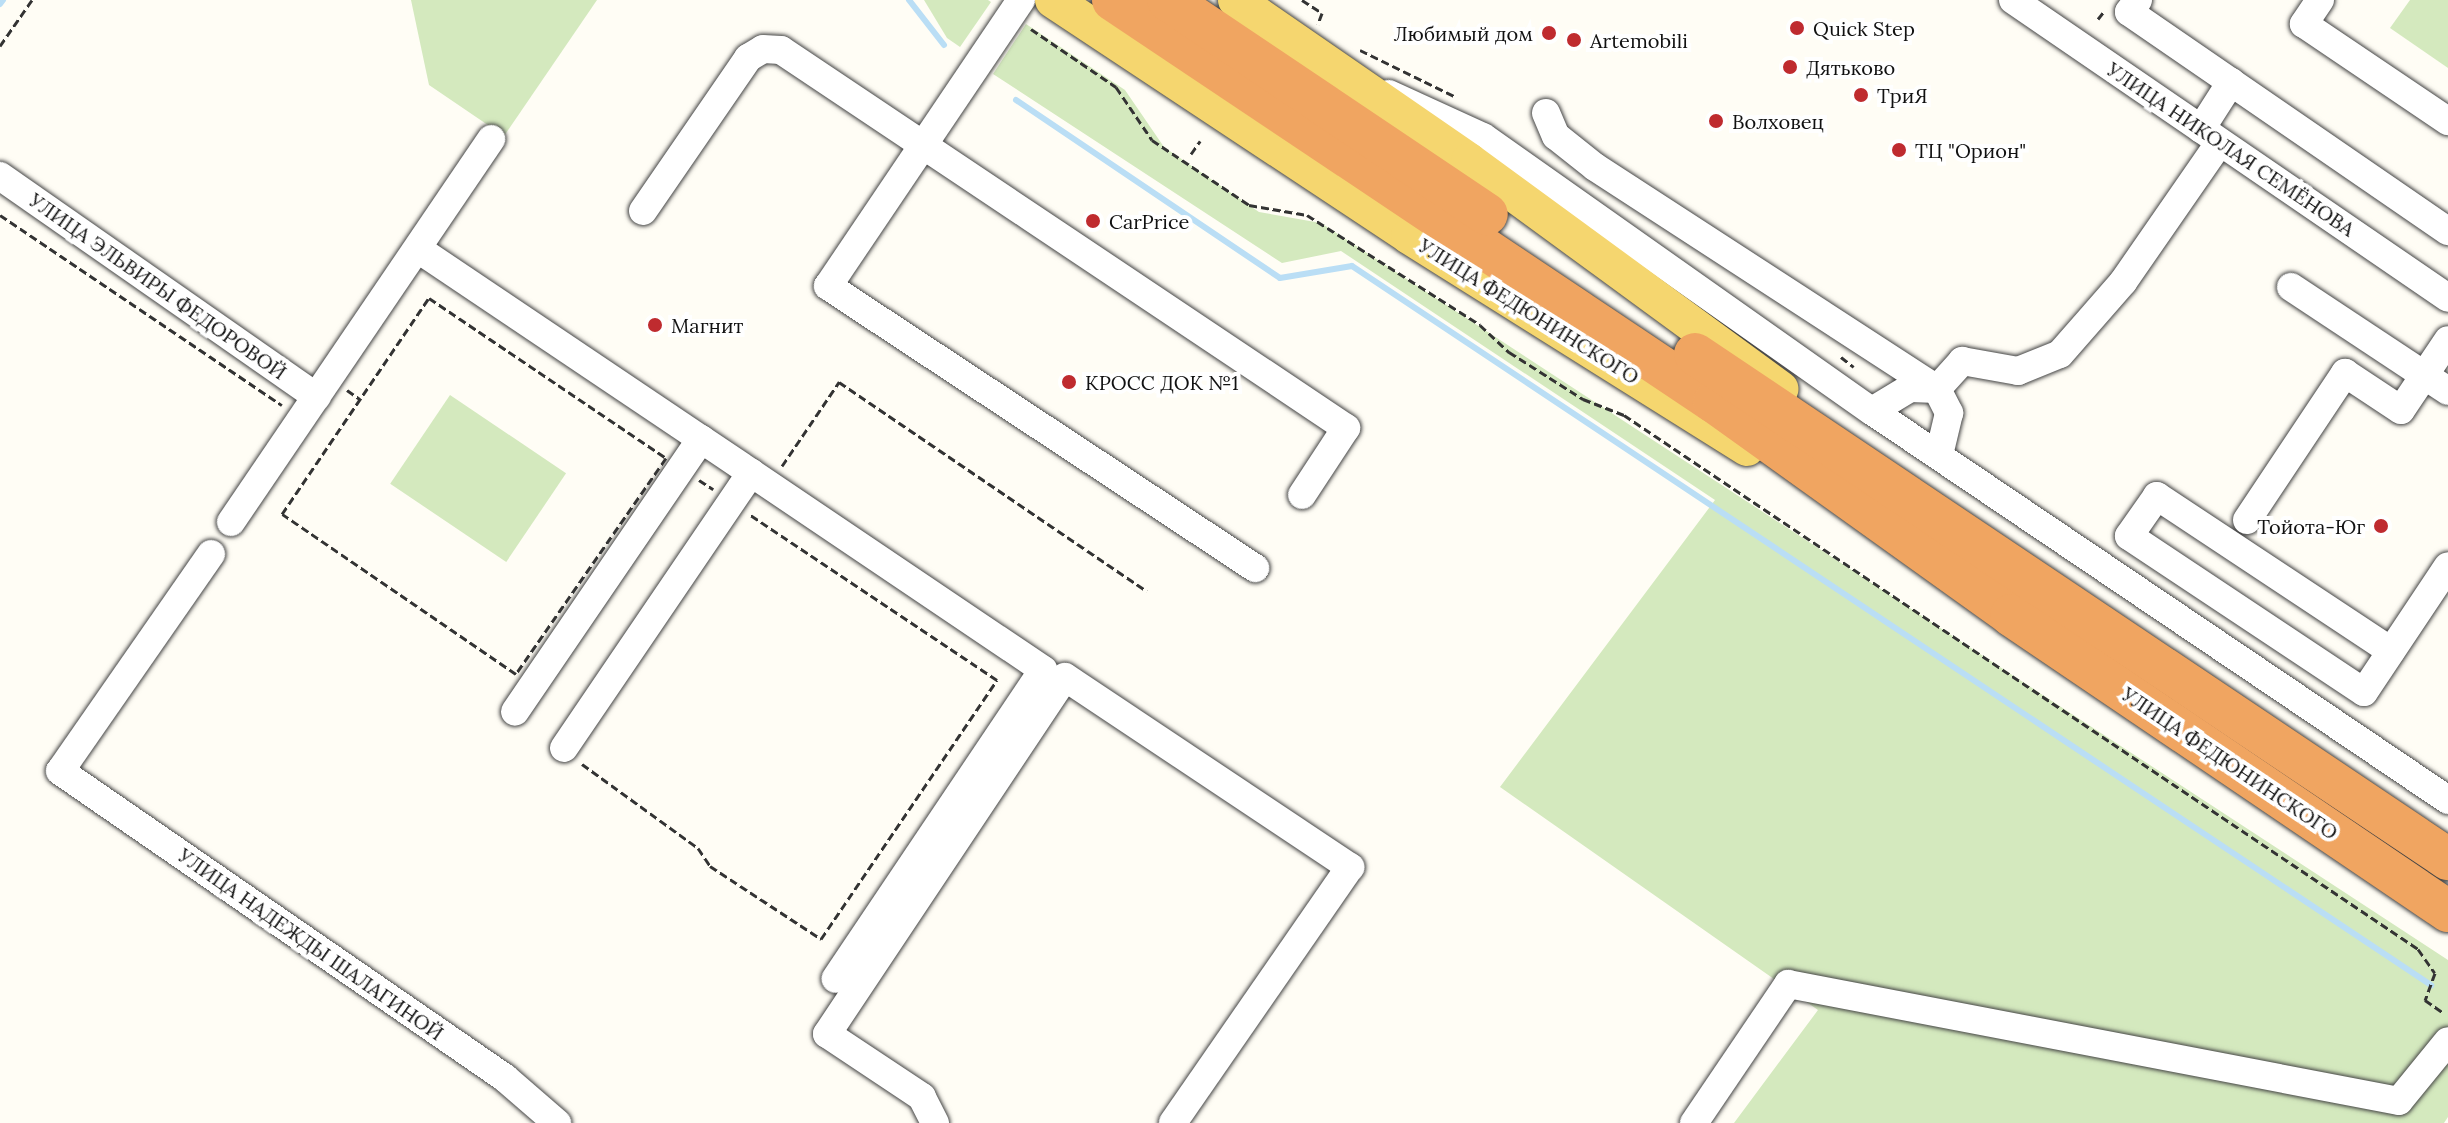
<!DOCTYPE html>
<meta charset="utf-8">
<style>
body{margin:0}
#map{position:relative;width:2448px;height:1123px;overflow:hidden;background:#fffdf5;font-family:Lora,serif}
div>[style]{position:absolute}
.green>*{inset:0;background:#d4e9be;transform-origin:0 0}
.stream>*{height:6px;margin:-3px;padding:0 3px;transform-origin:3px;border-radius:3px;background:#badef5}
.path>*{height:3px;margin-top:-1.5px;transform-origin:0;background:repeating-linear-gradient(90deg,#333 0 8px,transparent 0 12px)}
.roads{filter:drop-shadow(0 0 2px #444) drop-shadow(0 0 2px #444)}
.minor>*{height:28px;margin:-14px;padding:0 14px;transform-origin:14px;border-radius:14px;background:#fff}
.major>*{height:36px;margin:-18px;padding:0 18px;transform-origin:18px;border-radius:18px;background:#f5d66f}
.highway>*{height:42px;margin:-21px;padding:0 21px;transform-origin:21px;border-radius:21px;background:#f0a561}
.dots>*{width:22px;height:22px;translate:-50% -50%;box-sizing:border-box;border:4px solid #fff;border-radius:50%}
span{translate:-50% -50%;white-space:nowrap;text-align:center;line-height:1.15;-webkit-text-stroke:8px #fff;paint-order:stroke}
.poi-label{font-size:20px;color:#111}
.left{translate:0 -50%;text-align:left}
.right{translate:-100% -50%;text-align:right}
.street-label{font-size:20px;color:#111}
</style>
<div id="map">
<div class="green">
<div style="clip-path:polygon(411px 0,597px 0,504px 136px,429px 85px)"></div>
<div style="clip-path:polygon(924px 0,988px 0,991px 2px,960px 47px,947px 38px)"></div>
<div style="clip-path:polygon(2410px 0,2448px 0,2448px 68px,2390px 28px)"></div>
<div style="clip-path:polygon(1026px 24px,1125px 90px,1164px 147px,1259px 212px,1321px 223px,2448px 960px,2448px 1117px,2444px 1123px,1734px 1123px,1818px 1010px,1500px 787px,1715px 500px,1341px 251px,1282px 263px,993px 74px)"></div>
<div style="left:450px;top:395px;width:140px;height:107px;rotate:34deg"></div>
</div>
<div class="stream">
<div style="left:909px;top:0;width:57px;rotate:52.1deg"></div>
<div style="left:0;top:4px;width:5px;rotate:-53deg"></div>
<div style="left:1016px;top:100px;width:318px;rotate:34deg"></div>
<div style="left:1280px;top:278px;width:73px;rotate:-9.5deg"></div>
<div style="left:1352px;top:266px;width:1297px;rotate:33.68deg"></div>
</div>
<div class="path">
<div style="left:1302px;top:0;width:24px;rotate:33deg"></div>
<div style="left:1322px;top:13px;width:12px;rotate:110deg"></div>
<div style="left:2098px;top:19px;width:11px;rotate:-52deg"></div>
<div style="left:1031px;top:29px;width:103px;rotate:34.3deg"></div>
<div style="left:1116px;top:87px;width:64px;rotate:55.8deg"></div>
<div style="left:1152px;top:140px;width:117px;rotate:33.8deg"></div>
<div style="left:1249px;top:205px;width:59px;rotate:9.8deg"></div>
<div style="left:1307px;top:215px;width:205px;rotate:32.4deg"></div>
<div style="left:1480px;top:325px;width:40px;rotate:43deg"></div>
<div style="left:1509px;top:352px;width:88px;rotate:32.4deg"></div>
<div style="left:1583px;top:399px;width:44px;rotate:21.3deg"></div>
<div style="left:1624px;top:415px;width:957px;rotate:33.92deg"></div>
<div style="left:2418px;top:949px;width:29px;rotate:55deg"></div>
<div style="left:2435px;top:973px;width:29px;rotate:110deg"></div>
<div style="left:2425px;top:1000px;width:21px;rotate:35deg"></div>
<div style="left:0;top:46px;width:56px;rotate:-55.2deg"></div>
<div style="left:1360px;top:50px;width:105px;rotate:26.1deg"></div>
<div style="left:1191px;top:154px;width:16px;rotate:-55deg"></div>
<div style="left:0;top:215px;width:340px;rotate:34deg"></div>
<div style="left:429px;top:298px;width:286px;rotate:34deg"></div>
<div style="left:666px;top:458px;width:263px;rotate:124.8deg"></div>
<div style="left:516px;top:674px;width:283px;rotate:-145.6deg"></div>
<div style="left:282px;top:514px;width:261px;rotate:-55.8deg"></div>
<div style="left:1841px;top:357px;width:16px;rotate:38deg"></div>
<div style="left:347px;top:390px;width:16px;rotate:35deg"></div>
<div style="left:782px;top:466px;width:102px;rotate:-55.8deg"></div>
<div style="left:839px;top:382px;width:372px;rotate:34.2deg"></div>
<div style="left:699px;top:480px;width:17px;rotate:33deg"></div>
<div style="left:582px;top:764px;width:143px;rotate:35.9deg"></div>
<div style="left:698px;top:848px;width:22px;rotate:56deg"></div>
<div style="left:710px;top:866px;width:133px;rotate:33.3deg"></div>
<div style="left:821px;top:939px;width:313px;rotate:-55.8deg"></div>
<div style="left:997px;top:680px;width:298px;rotate:-146.2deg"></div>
</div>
<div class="roads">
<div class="minor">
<div style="left:1021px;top:0;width:345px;rotate:124deg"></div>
<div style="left:828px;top:286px;width:512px;rotate:33.44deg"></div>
<div style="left:2013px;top:0;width:527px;rotate:34.41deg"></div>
<div style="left:2138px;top:0;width:15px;rotate:127deg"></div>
<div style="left:2129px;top:12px;width:387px;rotate:34.5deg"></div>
<div style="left:2320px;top:0;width:29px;rotate:124deg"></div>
<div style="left:2304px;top:24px;width:174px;rotate:34deg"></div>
<div style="left:1389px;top:94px;width:103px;rotate:24.6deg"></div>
<div style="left:1483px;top:137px;width:476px;rotate:35.2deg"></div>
<div style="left:1872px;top:411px;width:695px;rotate:34.03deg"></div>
<div style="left:1546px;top:113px;width:25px;rotate:67deg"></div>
<div style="left:1556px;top:136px;width:50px;rotate:38.5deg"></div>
<div style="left:1595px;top:167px;width:408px;rotate:33deg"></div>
<div style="left:1937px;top:389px;width:38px;rotate:-48deg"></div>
<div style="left:1962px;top:361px;width:57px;rotate:10.1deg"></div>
<div style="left:2018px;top:371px;width:45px;rotate:-22deg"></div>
<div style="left:2060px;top:354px;width:96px;rotate:-48.8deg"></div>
<div style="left:2123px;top:282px;width:170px;rotate:-55.3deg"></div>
<div style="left:2201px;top:129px;width:56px;rotate:-57.4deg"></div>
<div style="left:0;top:176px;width:386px;rotate:34.9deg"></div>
<div style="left:643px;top:211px;width:186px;rotate:-55.5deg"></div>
<div style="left:748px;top:58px;width:17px;rotate:-31deg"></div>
<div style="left:763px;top:49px;width:18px;rotate:3deg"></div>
<div style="left:781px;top:50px;width:680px;rotate:33.78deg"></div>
<div style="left:1346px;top:428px;width:80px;rotate:123.3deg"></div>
<div style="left:418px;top:249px;width:341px;rotate:33.9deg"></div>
<div style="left:701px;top:439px;width:330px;rotate:124.3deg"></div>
<div style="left:2291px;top:287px;width:188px;rotate:33.5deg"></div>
<div style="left:1872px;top:411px;width:44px;rotate:-31.2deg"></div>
<div style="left:1910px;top:388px;width:27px;rotate:2deg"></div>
<div style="left:1937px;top:389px;width:27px;rotate:63deg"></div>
<div style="left:1949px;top:413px;width:43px;rotate:103.4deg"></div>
<div style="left:701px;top:439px;width:413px;rotate:34deg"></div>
<div style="left:1043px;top:670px;width:372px;rotate:123.9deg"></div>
<div style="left:2247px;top:520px;width:177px;rotate:-56.3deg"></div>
<div style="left:2345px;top:373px;width:67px;rotate:33.5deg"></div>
<div style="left:2401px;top:410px;width:84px;rotate:-56.1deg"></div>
<div style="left:231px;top:522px;width:463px;rotate:-55.8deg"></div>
<div style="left:211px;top:554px;width:264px;rotate:124.8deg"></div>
<div style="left:60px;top:771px;width:541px;rotate:34.6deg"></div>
<div style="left:505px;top:1078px;width:69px;rotate:40.9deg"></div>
<div style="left:2391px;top:651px;width:281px;rotate:-146.5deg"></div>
<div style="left:2157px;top:496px;width:49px;rotate:125deg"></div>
<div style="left:2129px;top:536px;width:282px;rotate:33.6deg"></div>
<div style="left:2364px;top:692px;width:151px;rotate:-56.3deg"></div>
<div style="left:564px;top:748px;width:333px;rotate:-55.8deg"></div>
<div style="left:935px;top:1123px;width:29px;rotate:-117deg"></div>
<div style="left:922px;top:1097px;width:114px;rotate:-146.4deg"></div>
<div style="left:827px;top:1034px;width:429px;rotate:-56.3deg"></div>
<div style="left:1065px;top:677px;width:343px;rotate:33.7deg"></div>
<div style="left:1350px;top:867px;width:311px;rotate:124.7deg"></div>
<div style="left:1694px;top:1123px;width:168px;rotate:-55.9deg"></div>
<div style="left:1788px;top:984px;width:622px;rotate:10.84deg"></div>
<div style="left:2399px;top:1101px;width:77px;rotate:-50.8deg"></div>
</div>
<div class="major">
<div style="left:1053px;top:0;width:427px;rotate:33.5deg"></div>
<div style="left:1409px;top:236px;width:399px;rotate:32.1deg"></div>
<div style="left:1236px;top:0;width:283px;rotate:34.6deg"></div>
<div style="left:1469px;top:161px;width:386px;rotate:36.2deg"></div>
</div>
<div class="highway">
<div style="left:1113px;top:0;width:723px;rotate:33.78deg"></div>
<div style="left:1714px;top:402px;width:365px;rotate:35.6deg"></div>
<div style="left:2011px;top:615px;width:528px;rotate:34.11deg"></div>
<div style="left:1168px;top:0;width:384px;rotate:33.9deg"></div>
<div style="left:1695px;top:354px;width:907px;rotate:33.85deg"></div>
</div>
</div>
<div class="dots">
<div style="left:1797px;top:28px;background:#bf2b2f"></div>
<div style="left:1549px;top:33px;background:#bf2b2f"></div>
<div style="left:1574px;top:40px;background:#bf2b2f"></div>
<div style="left:1790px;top:67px;background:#bf2b2f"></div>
<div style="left:1861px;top:95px;background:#bf2b2f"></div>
<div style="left:1716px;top:121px;background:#bf2b2f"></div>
<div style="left:1899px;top:150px;background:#bf2b2f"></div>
<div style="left:1093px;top:221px;background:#bf2b2f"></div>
<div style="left:655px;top:325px;background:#bf2b2f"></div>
<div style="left:1069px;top:382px;background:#bf2b2f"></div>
<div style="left:2381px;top:526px;background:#bf2b2f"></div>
</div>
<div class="poi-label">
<span class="left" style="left:1813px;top:28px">Quick Step</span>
<span class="right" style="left:1533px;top:33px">Любимый дом</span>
<span class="left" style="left:1590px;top:40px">Artemobili</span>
<span class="left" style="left:1806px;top:67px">Дятьково</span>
<span class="left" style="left:1877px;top:95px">ТриЯ</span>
<span class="left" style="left:1732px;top:121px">Волховец</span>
<span class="left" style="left:1915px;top:150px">ТЦ "Орион"</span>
<span class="left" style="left:1109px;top:221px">CarPrice</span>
<span class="left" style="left:671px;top:325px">Магнит</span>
<span class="left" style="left:1085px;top:382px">КРОСС ДОК №1</span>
<span class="right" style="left:2365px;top:526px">Тойота-Юг</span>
</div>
<div class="street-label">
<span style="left:2231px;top:149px;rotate:34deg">УЛИЦА НИКОЛАЯ СЕМЁНОВА</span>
<span style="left:158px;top:286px;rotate:35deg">УЛИЦА ЭЛЬВИРЫ ФЕДОРОВОЙ</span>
<span style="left:1529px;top:311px;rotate:32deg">УЛИЦА ФЕДЮНИНСКОГО</span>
<span style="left:2230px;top:763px;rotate:34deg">УЛИЦА ФЕДЮНИНСКОГО</span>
<span style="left:311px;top:944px;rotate:35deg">УЛИЦА НАДЕЖДЫ ШАЛАГИНОЙ</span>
</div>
</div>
